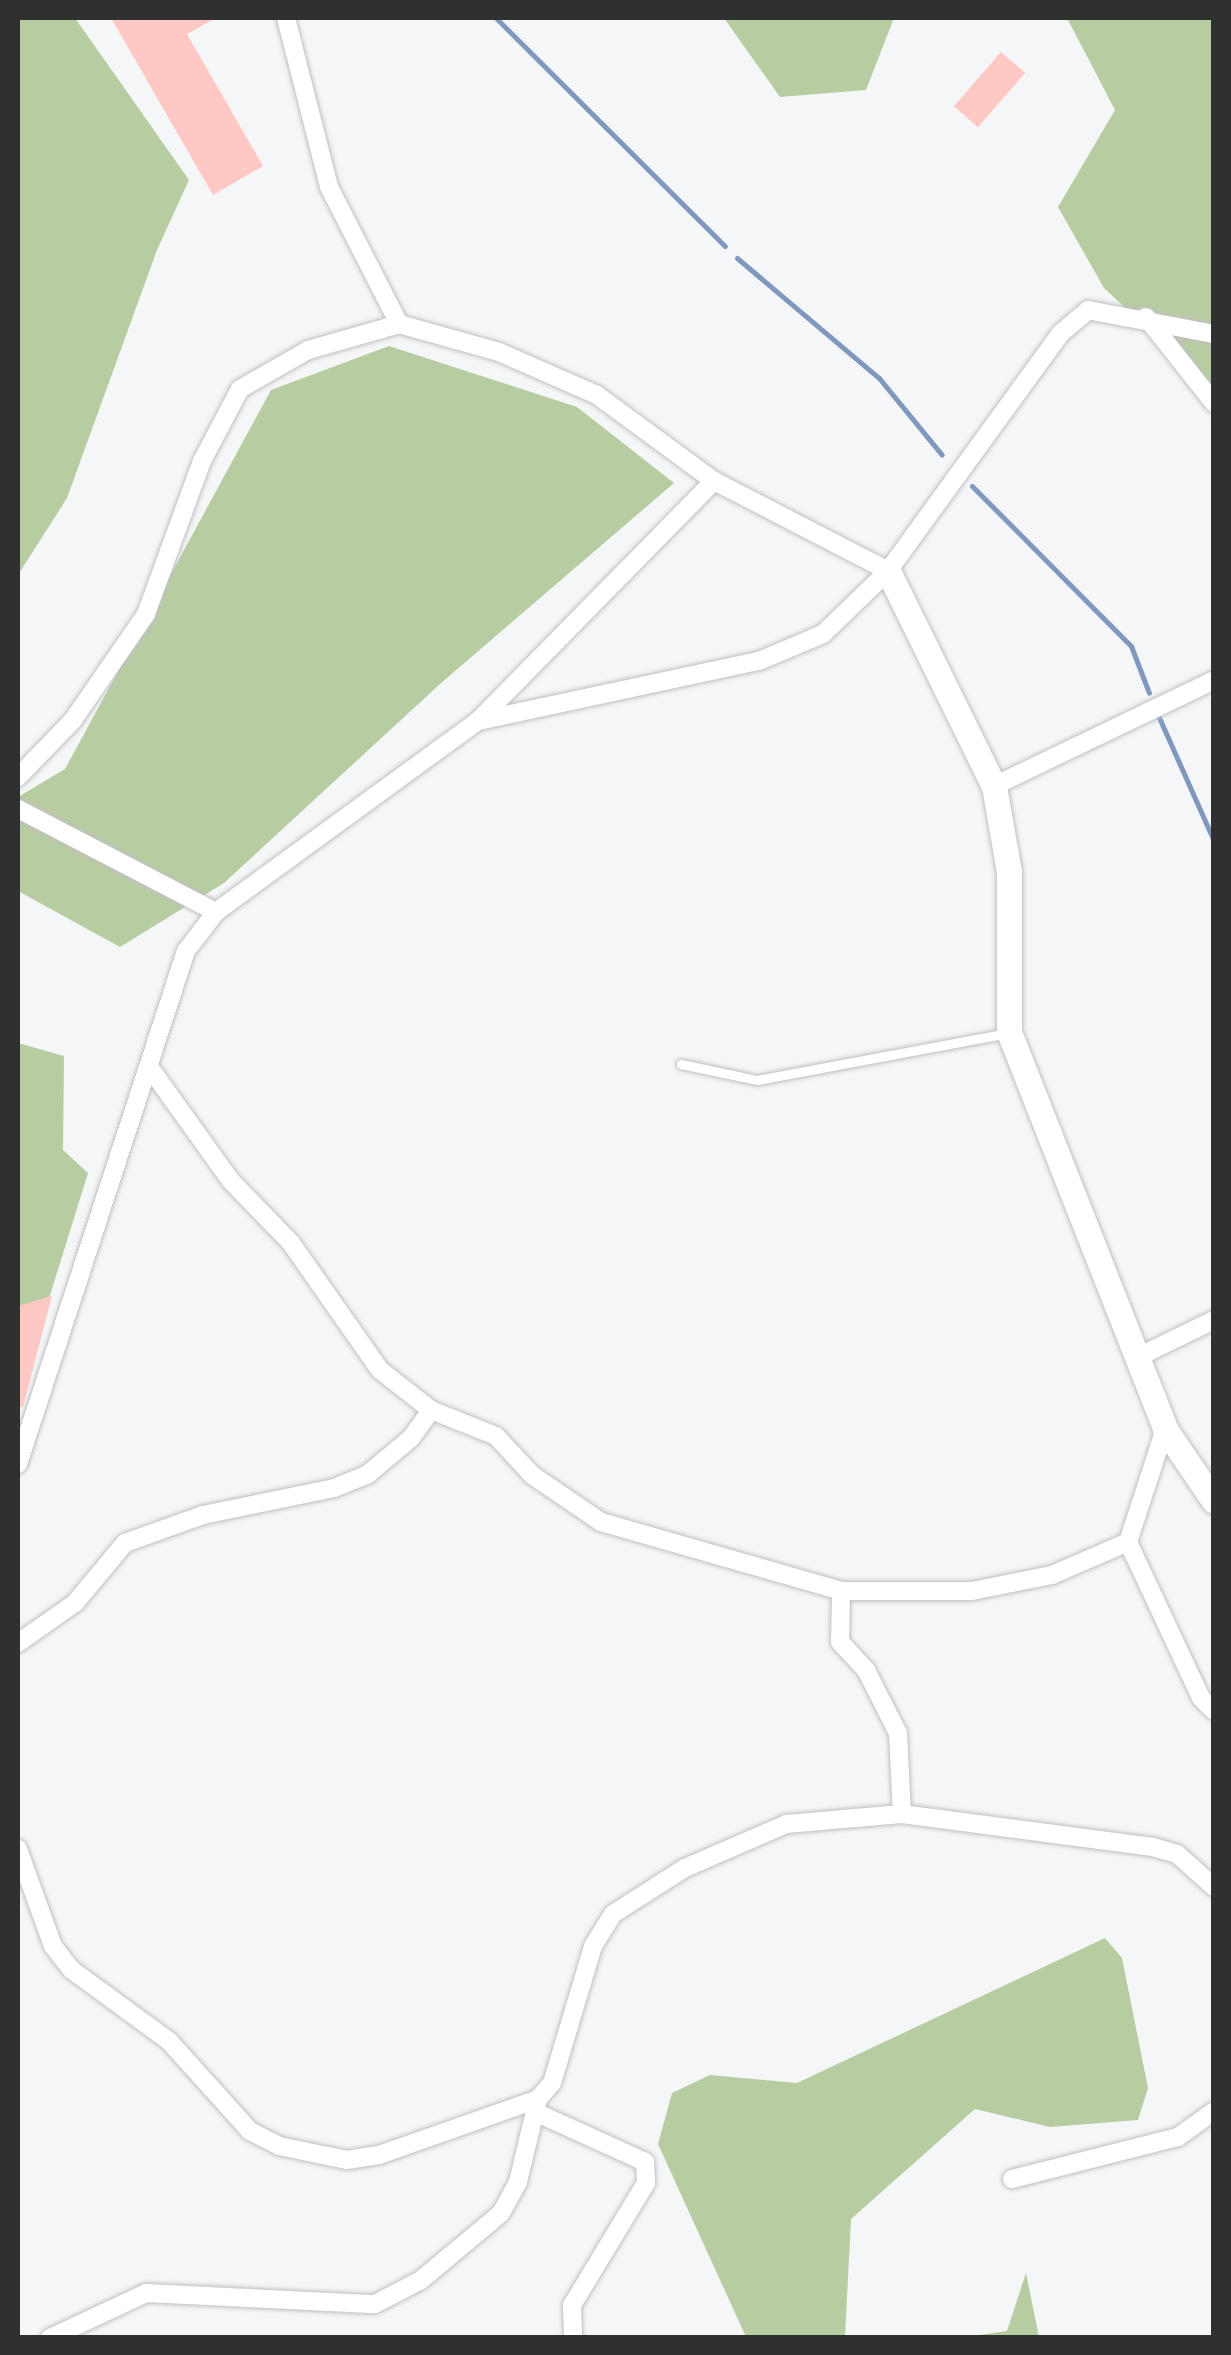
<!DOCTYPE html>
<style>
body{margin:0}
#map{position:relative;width:1231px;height:2355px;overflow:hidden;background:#f5f6f8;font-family:Karla,sans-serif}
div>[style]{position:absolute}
.forest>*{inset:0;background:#b8cca1}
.stream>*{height:5px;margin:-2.5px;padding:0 2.5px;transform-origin:2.5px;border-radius:2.5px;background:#8098be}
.building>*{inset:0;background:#fec8c4;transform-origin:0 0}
.roads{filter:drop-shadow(0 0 2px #c0c0c2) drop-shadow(0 0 2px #c0c0c2)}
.lane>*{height:9px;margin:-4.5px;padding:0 4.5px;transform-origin:4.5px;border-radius:4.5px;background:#fff}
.street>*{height:18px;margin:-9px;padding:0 9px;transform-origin:9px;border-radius:9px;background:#fff}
.secondary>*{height:25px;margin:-12.5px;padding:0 12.5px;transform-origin:12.5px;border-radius:12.5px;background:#fff}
span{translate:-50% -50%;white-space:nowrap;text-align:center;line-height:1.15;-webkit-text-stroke:8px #fff;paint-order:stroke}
.frame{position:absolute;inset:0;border:20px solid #2f3030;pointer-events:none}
</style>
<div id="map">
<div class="forest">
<div style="clip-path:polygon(18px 18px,75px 18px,189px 180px,157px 250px,67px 498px,18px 575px)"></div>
<div style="clip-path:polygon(724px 18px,894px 18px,866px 90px,780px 97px)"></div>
<div style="clip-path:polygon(1067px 18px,1213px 18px,1213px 390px,1104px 288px,1058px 207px,1115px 110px)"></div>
<div style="clip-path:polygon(389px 346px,577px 407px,674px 483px,440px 684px,224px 883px,120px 947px,18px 891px,18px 797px,65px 769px,271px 390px)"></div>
<div style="clip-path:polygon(18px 1043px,64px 1056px,63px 1150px,88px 1173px,18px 1398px)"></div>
<div style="clip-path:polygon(1105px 1938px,1122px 1958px,1148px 2088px,1138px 2120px,1050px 2127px,975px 2109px,851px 2219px,845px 2337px,746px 2337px,658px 2144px,672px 2093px,710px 2075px,797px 2083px)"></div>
<div style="clip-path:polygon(1026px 2273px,1039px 2337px,965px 2337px,1007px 2331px)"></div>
</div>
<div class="stream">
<div style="left:496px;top:18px;width:323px;rotate:44.9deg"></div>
<div style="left:737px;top:258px;width:186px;rotate:40.2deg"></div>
<div style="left:879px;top:378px;width:99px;rotate:50.7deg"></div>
<div style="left:972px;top:486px;width:226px;rotate:45.2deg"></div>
<div style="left:1131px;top:646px;width:50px;rotate:69deg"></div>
<div style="left:1157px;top:713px;width:140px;rotate:66deg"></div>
</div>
<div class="building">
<div style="clip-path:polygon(111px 18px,216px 18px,187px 34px,263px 166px,213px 195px)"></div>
<div style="left:1001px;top:52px;width:32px;height:72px;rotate:41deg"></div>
<div style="clip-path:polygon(52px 1296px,23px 1407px,18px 1407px,18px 1306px)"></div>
</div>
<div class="roads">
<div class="lane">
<div style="left:681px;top:1064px;width:78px;rotate:11.9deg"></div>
<div style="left:757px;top:1080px;width:254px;rotate:-10.6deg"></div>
</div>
<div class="street">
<div style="left:286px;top:18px;width:174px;rotate:75.7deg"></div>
<div style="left:329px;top:187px;width:154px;rotate:62.9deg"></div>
<div style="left:1146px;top:317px;width:110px;rotate:51.7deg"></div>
<div style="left:480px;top:719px;width:334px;rotate:-45.5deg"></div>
<div style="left:18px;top:777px;width:79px;rotate:-46deg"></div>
<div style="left:73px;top:720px;width:129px;rotate:-55.4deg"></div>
<div style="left:146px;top:614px;width:163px;rotate:-69.9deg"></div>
<div style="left:202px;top:461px;width:81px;rotate:-62.2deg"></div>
<div style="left:240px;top:389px;width:78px;rotate:-29.8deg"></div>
<div style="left:308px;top:350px;width:95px;rotate:-15.9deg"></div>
<div style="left:399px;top:324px;width:104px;rotate:15.6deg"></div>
<div style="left:499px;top:352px;width:107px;rotate:23.7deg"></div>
<div style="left:597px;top:395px;width:145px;rotate:36.3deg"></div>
<div style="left:714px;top:481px;width:196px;rotate:27.3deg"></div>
<div style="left:994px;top:786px;width:244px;rotate:-25.7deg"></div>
<div style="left:18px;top:809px;width:223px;rotate:27.5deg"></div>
<div style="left:150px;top:1068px;width:139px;rotate:54.4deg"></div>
<div style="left:231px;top:1181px;width:86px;rotate:45.9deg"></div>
<div style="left:291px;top:1243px;width:155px;rotate:55deg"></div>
<div style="left:380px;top:1370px;width:65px;rotate:38.1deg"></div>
<div style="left:431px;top:1410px;width:70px;rotate:21.8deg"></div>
<div style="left:496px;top:1436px;width:53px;rotate:47.3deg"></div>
<div style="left:532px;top:1475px;width:83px;rotate:34.3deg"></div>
<div style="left:601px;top:1522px;width:250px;rotate:16deg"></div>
<div style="left:841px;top:1591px;width:131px"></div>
<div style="left:972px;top:1591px;width:82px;rotate:-11.3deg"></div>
<div style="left:1052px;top:1575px;width:83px;rotate:-23.5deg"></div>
<div style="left:1128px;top:1542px;width:119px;rotate:-71.9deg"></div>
<div style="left:1138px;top:1357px;width:85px;rotate:-26deg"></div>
<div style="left:18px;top:1464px;width:540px;rotate:-71.87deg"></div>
<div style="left:186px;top:951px;width:49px;rotate:-52.4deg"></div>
<div style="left:216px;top:912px;width:324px;rotate:-36.1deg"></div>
<div style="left:478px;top:721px;width:287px;rotate:-12.1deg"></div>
<div style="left:759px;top:661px;width:69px;rotate:-22.9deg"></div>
<div style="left:823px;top:634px;width:91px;rotate:-44.1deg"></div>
<div style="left:888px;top:571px;width:294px;rotate:-54deg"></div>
<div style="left:1061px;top:333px;width:35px;rotate:-40deg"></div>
<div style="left:1088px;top:310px;width:128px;rotate:10.8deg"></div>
<div style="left:1128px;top:1542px;width:172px;rotate:64.9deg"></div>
<div style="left:1201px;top:1698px;width:18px;rotate:45deg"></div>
<div style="left:841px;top:1591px;width:51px;rotate:91.1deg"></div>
<div style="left:840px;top:1642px;width:38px;rotate:47deg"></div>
<div style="left:866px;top:1670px;width:71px;rotate:63.1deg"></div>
<div style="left:898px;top:1733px;width:81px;rotate:87.2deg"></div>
<div style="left:18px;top:1643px;width:70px;rotate:-35.1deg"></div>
<div style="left:75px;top:1603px;width:78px;rotate:-50.2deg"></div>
<div style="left:125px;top:1543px;width:83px;rotate:-19.7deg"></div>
<div style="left:203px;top:1515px;width:134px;rotate:-11.6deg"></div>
<div style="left:334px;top:1488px;width:37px;rotate:-22deg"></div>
<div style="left:368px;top:1474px;width:56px;rotate:-39.9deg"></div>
<div style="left:411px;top:1438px;width:34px;rotate:-54deg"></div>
<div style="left:18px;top:1849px;width:103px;rotate:70.2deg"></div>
<div style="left:53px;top:1946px;width:31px;rotate:52deg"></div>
<div style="left:72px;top:1970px;width:120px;rotate:36.2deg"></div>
<div style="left:169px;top:2041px;width:121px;rotate:48deg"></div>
<div style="left:250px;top:2131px;width:33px;rotate:27deg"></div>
<div style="left:279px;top:2146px;width:69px;rotate:11.6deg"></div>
<div style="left:347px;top:2160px;width:32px;rotate:-9deg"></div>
<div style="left:379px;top:2155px;width:169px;rotate:-19.4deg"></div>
<div style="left:538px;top:2099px;width:21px;rotate:-49deg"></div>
<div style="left:552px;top:2083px;width:143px;rotate:-73.3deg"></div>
<div style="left:593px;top:1946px;width:38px;rotate:-58deg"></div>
<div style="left:613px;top:1914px;width:85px;rotate:-32.6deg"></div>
<div style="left:685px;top:1868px;width:110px;rotate:-23.5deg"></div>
<div style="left:786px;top:1824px;width:116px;rotate:-4.9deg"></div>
<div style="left:902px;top:1814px;width:253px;rotate:7.5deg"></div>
<div style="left:1153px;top:1847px;width:25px;rotate:16deg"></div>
<div style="left:1177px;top:1854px;width:50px;rotate:41.7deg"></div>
<div style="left:535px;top:2112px;width:121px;rotate:24.4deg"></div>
<div style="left:645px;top:2162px;width:21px;rotate:87deg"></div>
<div style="left:646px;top:2183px;width:143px;rotate:121.2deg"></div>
<div style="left:572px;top:2305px;width:33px;rotate:88deg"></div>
<div style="left:1012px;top:2179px;width:171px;rotate:-14.2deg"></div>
<div style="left:1178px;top:2137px;width:44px;rotate:-35.8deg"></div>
<div style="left:50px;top:2338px;width:106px;rotate:-25.1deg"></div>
<div style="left:146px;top:2293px;width:229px;rotate:2.8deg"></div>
<div style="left:375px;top:2304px;width:52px;rotate:-27.6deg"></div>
<div style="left:421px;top:2280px;width:104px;rotate:-39.9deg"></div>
<div style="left:501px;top:2213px;width:35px;rotate:-61deg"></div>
<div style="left:518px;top:2182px;width:85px;rotate:-76.5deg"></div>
</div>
<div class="secondary">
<div style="left:888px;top:571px;width:240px;rotate:63.8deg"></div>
<div style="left:994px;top:786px;width:87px;rotate:80.1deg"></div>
<div style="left:1009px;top:872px;width:160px;rotate:90deg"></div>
<div style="left:1009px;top:1032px;width:427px;rotate:68.5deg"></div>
<div style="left:1165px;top:1429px;width:87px;rotate:55.8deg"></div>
</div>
</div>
<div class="frame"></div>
</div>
